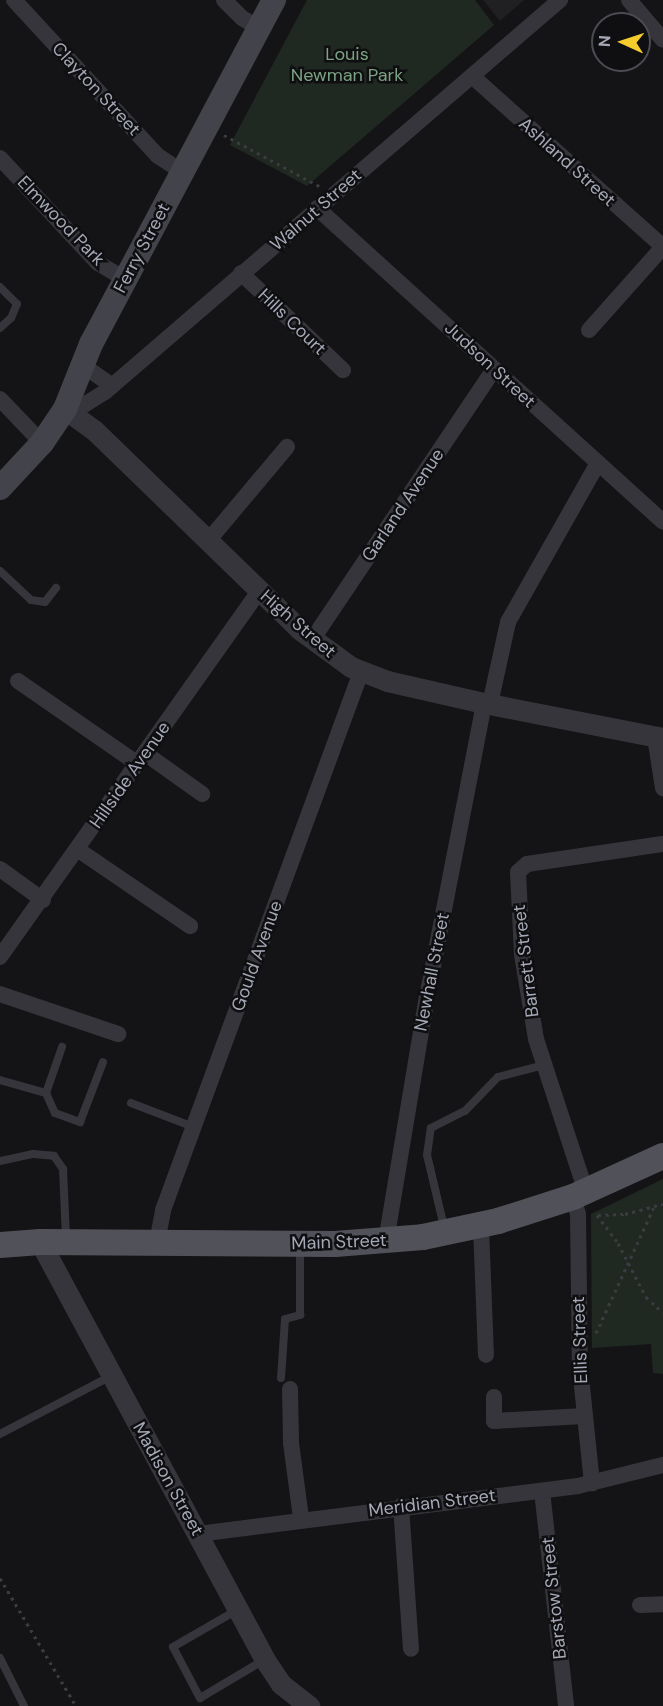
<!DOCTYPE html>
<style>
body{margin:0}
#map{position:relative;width:663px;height:1706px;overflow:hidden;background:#141416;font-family:"DM Sans",sans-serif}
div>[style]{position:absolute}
.built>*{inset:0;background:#202023}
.green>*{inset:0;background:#202822}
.path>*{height:3px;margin-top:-1.5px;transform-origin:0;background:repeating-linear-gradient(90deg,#3b3c42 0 3px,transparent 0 7.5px)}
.service>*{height:8px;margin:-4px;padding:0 4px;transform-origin:4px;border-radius:4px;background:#35353b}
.minor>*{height:16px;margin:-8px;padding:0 8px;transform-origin:8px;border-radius:8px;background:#35353b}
.tertiary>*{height:21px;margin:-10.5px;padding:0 10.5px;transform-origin:10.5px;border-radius:10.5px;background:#35353b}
.secondary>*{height:24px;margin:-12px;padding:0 12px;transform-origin:12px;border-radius:12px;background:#43444b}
.primary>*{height:26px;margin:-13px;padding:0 13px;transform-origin:13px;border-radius:13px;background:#51515a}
span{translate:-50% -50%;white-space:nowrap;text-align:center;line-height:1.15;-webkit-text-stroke:5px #0f0f11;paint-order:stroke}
.park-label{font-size:18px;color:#7ba283}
.street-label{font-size:18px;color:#a5a8b6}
.north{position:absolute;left:591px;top:12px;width:60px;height:60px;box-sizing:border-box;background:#0f0f11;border:2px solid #4b4c53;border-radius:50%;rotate:273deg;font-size:16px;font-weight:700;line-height:24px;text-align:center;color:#a5a8b6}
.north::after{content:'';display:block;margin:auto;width:21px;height:27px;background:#f6cc2c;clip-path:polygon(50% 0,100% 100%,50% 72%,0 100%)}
</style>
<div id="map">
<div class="built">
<div style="clip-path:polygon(483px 0,524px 0,500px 21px)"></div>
</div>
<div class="green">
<div style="clip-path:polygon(307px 0,475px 0,494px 25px,307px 186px,230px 145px)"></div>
<div style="clip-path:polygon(663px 1179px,663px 1374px,653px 1373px,651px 1344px,592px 1348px,591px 1214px)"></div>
</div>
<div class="path">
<div style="left:224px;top:135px;width:110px;rotate:28.2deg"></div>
<div style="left:597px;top:1215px;width:35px;rotate:53deg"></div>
<div style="left:618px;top:1243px;width:61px;rotate:62.6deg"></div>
<div style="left:646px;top:1297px;width:23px;rotate:43deg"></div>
<div style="left:598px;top:1215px;width:27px;rotate:-2deg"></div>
<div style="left:625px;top:1214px;width:39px;rotate:-15deg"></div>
<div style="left:596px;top:1333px;width:139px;rotate:-65.3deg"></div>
<div style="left:0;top:1578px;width:149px;rotate:59.3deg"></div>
</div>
<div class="service">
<div style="left:0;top:287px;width:24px;rotate:45deg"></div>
<div style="left:17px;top:304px;width:15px;rotate:113deg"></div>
<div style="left:11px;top:318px;width:15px;rotate:138deg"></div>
<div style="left:0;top:571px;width:42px;rotate:43.1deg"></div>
<div style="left:31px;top:600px;width:14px;rotate:8deg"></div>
<div style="left:45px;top:602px;width:18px;rotate:-52deg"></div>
<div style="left:0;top:1080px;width:48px;rotate:15.8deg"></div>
<div style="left:46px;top:1093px;width:22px;rotate:66deg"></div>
<div style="left:55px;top:1113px;width:27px;rotate:20deg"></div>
<div style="left:80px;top:1122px;width:64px;rotate:-69deg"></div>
<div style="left:46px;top:1093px;width:49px;rotate:-70.8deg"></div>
<div style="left:131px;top:1103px;width:67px;rotate:20.9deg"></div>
<div style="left:0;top:1161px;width:34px;rotate:-12deg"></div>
<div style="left:33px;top:1154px;width:21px;rotate:5deg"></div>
<div style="left:54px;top:1156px;width:16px;rotate:55deg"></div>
<div style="left:63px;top:1169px;width:69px;rotate:87.5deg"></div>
<div style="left:445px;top:1231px;width:78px;rotate:-103.3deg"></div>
<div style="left:427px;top:1155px;width:27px;rotate:-82deg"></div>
<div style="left:431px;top:1128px;width:38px;rotate:-27deg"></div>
<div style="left:465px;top:1111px;width:47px;rotate:-45.9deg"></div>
<div style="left:498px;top:1077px;width:48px;rotate:-14.6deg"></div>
<div style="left:281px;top:1378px;width:59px;rotate:-86.1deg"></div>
<div style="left:285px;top:1319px;width:16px;rotate:-15deg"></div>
<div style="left:300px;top:1315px;width:67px;rotate:-90deg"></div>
<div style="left:0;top:1434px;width:125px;rotate:-27.6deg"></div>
<div style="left:237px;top:1610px;width:74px;rotate:150deg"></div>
<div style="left:173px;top:1647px;width:58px;rotate:62.1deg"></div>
<div style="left:200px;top:1698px;width:74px;rotate:-30.7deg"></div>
<div style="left:0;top:1658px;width:54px;rotate:63.4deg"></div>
</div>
<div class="minor">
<div style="left:14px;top:0;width:212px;rotate:47.3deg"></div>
<div style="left:158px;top:156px;width:30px;rotate:33deg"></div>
<div style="left:224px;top:0;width:25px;rotate:45deg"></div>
<div style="left:242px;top:18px;width:20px;rotate:30deg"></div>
<div style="left:629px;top:0;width:52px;rotate:49.6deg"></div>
<div style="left:472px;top:76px;width:256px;rotate:41.8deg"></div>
<div style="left:0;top:158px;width:144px;rotate:47deg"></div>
<div style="left:98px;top:263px;width:31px;rotate:31deg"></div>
<div style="left:317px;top:208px;width:467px;rotate:42.2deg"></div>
<div style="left:241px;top:273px;width:141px;rotate:43.6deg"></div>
<div style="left:589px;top:330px;width:111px;rotate:-48.3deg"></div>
<div style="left:81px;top:364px;width:38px;rotate:35deg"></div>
<div style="left:0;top:399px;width:61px;rotate:46.3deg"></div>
<div style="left:65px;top:409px;width:19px;rotate:-12deg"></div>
<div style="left:84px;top:405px;width:25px;rotate:-32deg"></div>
<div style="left:105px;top:392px;width:601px;rotate:-40.75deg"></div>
<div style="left:208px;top:541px;width:123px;rotate:-50deg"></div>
<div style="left:312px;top:640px;width:326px;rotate:-56.1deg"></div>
<div style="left:18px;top:681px;width:146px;rotate:34.7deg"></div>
<div style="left:490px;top:704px;width:84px;rotate:-77.6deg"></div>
<div style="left:508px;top:622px;width:183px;rotate:-60.5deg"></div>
<div style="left:655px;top:737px;width:52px;rotate:81.1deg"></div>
<div style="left:146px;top:754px;width:69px;rotate:35.5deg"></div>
<div style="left:77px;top:849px;width:137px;rotate:34.3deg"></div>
<div style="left:0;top:869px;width:53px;rotate:35.8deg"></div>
<div style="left:0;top:957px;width:448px;rotate:-54.7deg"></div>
<div style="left:0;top:994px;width:125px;rotate:18.7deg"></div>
<div style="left:586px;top:1192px;width:161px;rotate:-108.1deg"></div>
<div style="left:536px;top:1039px;width:86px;rotate:-99.4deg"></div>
<div style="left:522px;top:954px;width:82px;rotate:-92.8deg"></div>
<div style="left:518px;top:872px;width:12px;rotate:-42deg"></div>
<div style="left:527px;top:864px;width:137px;rotate:-8.4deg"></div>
<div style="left:573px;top:1197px;width:18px;rotate:74deg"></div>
<div style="left:578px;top:1214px;width:153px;rotate:89.3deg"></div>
<div style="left:580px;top:1367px;width:117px;rotate:84.1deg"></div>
<div style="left:481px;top:1226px;width:129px;rotate:87.8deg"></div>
<div style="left:386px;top:1241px;width:247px;rotate:-80.5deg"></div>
<div style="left:427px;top:997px;width:299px;rotate:-79deg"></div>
<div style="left:157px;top:1242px;width:33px;rotate:-79deg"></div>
<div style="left:163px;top:1210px;width:573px;rotate:-69.79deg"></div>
<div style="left:290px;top:1389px;width:54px;rotate:88.9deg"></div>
<div style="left:291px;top:1443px;width:76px;rotate:82.4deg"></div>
<div style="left:494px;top:1397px;width:24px;rotate:90deg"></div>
<div style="left:494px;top:1421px;width:90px;rotate:-3.2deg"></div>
<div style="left:542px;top:1491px;width:216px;rotate:83.6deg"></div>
<div style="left:401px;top:1506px;width:143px;rotate:86deg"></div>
<div style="left:198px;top:1534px;width:383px;rotate:-7.2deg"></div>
<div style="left:578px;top:1486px;width:88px;rotate:-13.9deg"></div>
<div style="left:640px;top:1605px;width:23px;rotate:-2deg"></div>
</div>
<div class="tertiary">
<div style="left:65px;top:409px;width:36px;rotate:36deg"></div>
<div style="left:94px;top:430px;width:286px;rotate:44.1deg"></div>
<div style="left:299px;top:629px;width:64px;rotate:36.2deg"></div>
<div style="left:351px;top:667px;width:39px;rotate:21deg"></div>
<div style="left:387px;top:681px;width:99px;rotate:12.8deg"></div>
<div style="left:484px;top:703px;width:182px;rotate:11.1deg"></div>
<div style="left:40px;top:1242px;width:475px;rotate:61.7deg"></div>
<div style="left:265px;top:1660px;width:29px;rotate:56deg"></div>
<div style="left:281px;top:1684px;width:36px;rotate:38deg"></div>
</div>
<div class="secondary">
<div style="left:0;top:488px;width:62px;rotate:-47deg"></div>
<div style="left:42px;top:443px;width:41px;rotate:-55.9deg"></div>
<div style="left:65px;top:409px;width:70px;rotate:-68.2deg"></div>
<div style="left:91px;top:344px;width:390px;rotate:-62deg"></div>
</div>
<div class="primary">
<div style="left:0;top:1245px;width:40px;rotate:-4.3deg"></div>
<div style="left:40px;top:1242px;width:295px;rotate:0.4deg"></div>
<div style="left:335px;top:1244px;width:88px;rotate:-4.5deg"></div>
<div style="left:423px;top:1237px;width:77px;rotate:-12deg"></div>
<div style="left:498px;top:1221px;width:79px;rotate:-17.7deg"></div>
<div style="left:573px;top:1197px;width:99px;rotate:-24.5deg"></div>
</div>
<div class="park-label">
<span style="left:347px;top:65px">Louis<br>Newman Park</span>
</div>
<div class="street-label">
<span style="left:96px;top:89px;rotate:47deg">Clayton Street</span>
<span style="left:567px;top:162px;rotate:42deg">Ashland Street</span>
<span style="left:316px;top:210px;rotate:-41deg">Walnut Street</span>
<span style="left:61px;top:221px;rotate:46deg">Elmwood Park</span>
<span style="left:142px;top:248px;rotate:-62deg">Ferry Street</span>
<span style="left:292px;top:322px;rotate:44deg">Hills Court</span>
<span style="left:490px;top:365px;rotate:43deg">Judson Street</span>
<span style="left:403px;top:505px;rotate:-56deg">Garland Avenue</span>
<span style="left:298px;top:624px;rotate:41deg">High Street</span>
<span style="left:130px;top:775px;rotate:-55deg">Hillside Avenue</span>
<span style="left:257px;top:956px;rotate:-70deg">Gould Avenue</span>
<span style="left:526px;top:961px;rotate:-97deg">Barrett Street</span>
<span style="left:432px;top:972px;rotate:-79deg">Newhall Street</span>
<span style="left:339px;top:1242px;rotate:-2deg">Main Street</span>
<span style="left:580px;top:1340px;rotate:-92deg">Ellis Street</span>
<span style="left:168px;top:1479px;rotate:61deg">Madison Street</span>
<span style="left:432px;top:1503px;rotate:-7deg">Meridian Street</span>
<span style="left:554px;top:1598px;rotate:-96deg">Barstow Street</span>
</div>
<div class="north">N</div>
</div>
